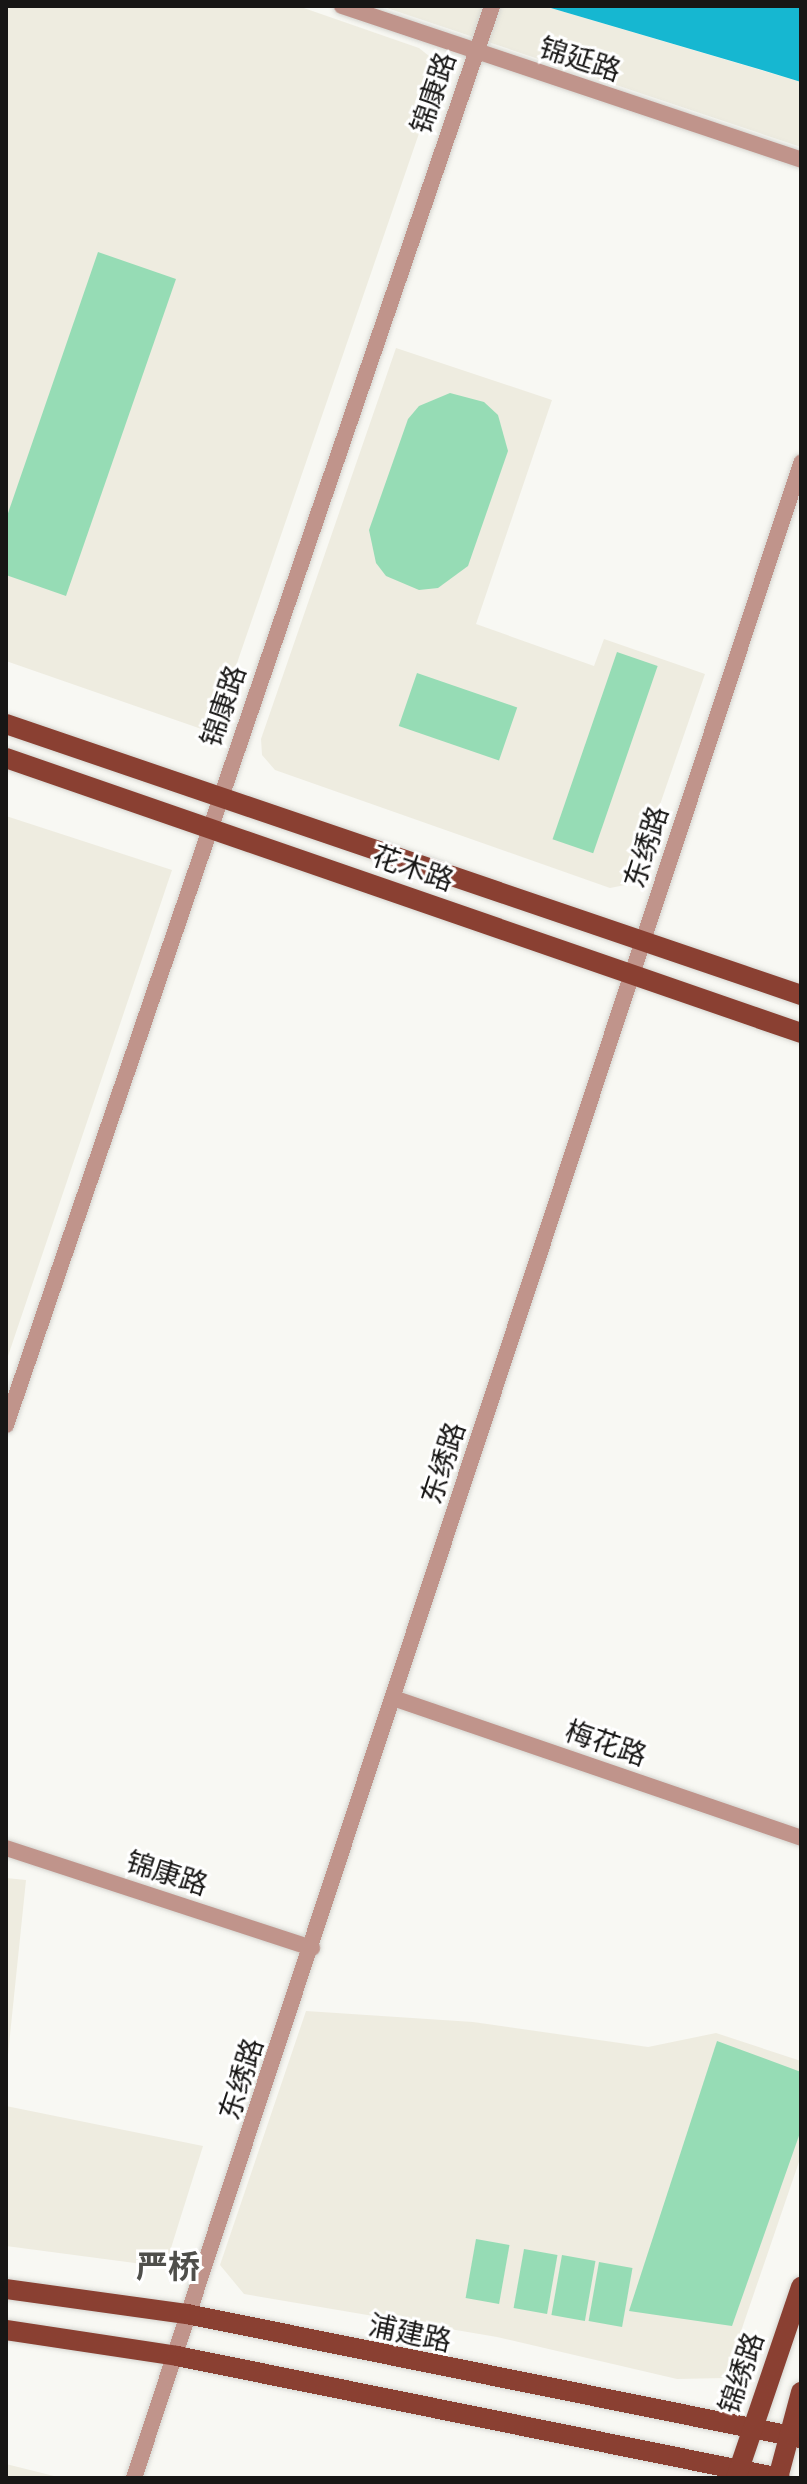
<!DOCTYPE html>
<meta charset="utf-8">
<style>
body{margin:0}
#map{position:relative;width:807px;height:2484px;overflow:hidden;background:#f8f8f3;font-family:"PT Sans Narrow","Noto Sans SC",sans-serif}
div>[style]{position:absolute}
.built>*{inset:0;background:#eeece0}
.green>*{inset:0;background:#96dcb5;transform-origin:0 0}
.water>*{inset:0;background:#16b7d1}
.roads{filter:drop-shadow(0 0 2px #d4d4cf) drop-shadow(0 0 2px #d4d4cf)}
.minor>*{height:16px;margin:-8px;padding:0 8px;transform-origin:8px;border-radius:8px;background:#c0948b}
.major>*{height:20px;margin:-10px;padding:0 10px;transform-origin:10px;border-radius:10px;background:#8a4032}
span{translate:-50% -50%;white-space:nowrap;text-align:center;line-height:1.15;-webkit-text-stroke:6px #fff;paint-order:stroke}
.street-label{font-size:28px;color:#171615}
.quarter-label{font-size:32px;color:#4f4f4b;font-weight:700}
.frame{position:absolute;inset:0;border:8px solid #171615;pointer-events:none}
</style>
<div id="map">
<div class="built">
<div style="clip-path:polygon(6px 6px,298px 6px,419px 48px,434px 60px,438px 78px,213px 733px,6px 661px)"></div>
<div style="clip-path:polygon(381px 6px,544px 6px,801px 82px,801px 147px)"></div>
<div style="clip-path:polygon(396px 348px,552px 400px,476px 624px,594px 666px,604px 639px,705px 674px,636px 874px,625px 885px,610px 888px,275px 770px,262px 755px,261px 739px)"></div>
<div style="clip-path:polygon(6px 816px,172px 870px,6px 1362px)"></div>
<div style="clip-path:polygon(6px 1878px,26px 1880px,6px 2074px)"></div>
<div style="clip-path:polygon(306px 2011px,473px 2022px,648px 2047px,716px 2033px,801px 2061px,801px 2156px,725px 2378px,677px 2379px,497px 2337px,244px 2294px,220px 2265px)"></div>
<div style="clip-path:polygon(6px 2106px,203px 2146px,165px 2267px,6px 2246px)"></div>
<div style="clip-path:polygon(6px 2464px,58px 2477px,6px 2478px)"></div>
</div>
<div class="green">
<div style="clip-path:polygon(98px 252px,176px 279px,66px 596px,6px 575px,6px 519px)"></div>
<div style="clip-path:polygon(450px 393px,484px 402px,498px 415px,508px 451px,468px 566px,438px 588px,419px 590px,386px 576px,376px 563px,369px 530px,408px 419px,419px 406px)"></div>
<div style="left:617px;top:652px;width:43px;height:198px;rotate:19deg"></div>
<div style="left:417px;top:673px;width:106px;height:56px;rotate:19deg"></div>
<div style="clip-path:polygon(717px 2041px,801px 2072px,801px 2130px,732px 2326px,629px 2311px)"></div>
<div style="left:476px;top:2239px;width:34px;height:60px;rotate:10deg"></div>
<div style="left:524px;top:2249px;width:34px;height:60px;rotate:10deg"></div>
<div style="left:562px;top:2255px;width:34px;height:61px;rotate:10deg"></div>
<div style="left:599px;top:2262px;width:34px;height:60px;rotate:10deg"></div>
</div>
<div class="water">
<div style="clip-path:polygon(544px 6px,801px 6px,801px 82px,762px 70px)"></div>
</div>
<div class="roads">
<div class="minor">
<div style="left:342px;top:6px;width:484px;rotate:18.5deg"></div>
<div style="left:6px;top:1425px;width:1500px;rotate:-71.09deg"></div>
<div style="left:393px;top:1698px;width:431px;rotate:18.9deg"></div>
<div style="left:6px;top:1848px;width:322px;rotate:18.1deg"></div>
<div style="left:134px;top:2478px;width:2123px;rotate:-71.68deg"></div>
</div>
<div class="major">
<div style="left:6px;top:724px;width:840px;rotate:18.82deg"></div>
<div style="left:6px;top:758px;width:841px;rotate:19.08deg"></div>
<div style="left:6px;top:2289px;width:183px;rotate:7.9deg"></div>
<div style="left:187px;top:2314px;width:626px;rotate:11.42deg"></div>
<div style="left:6px;top:2330px;width:173px;rotate:8.6deg"></div>
<div style="left:177px;top:2356px;width:615px;rotate:11.44deg"></div>
<div style="left:736px;top:2478px;width:202px;rotate:-71.2deg"></div>
<div style="left:778px;top:2478px;width:89px;rotate:-75deg"></div>
</div>
</div>
<div class="street-label">
<span style="left:580px;top:59px;rotate:18deg">锦延路</span>
<span style="left:433px;top:93px;rotate:-71deg">锦康路</span>
<span style="left:223px;top:706px;rotate:-71deg">锦康路</span>
<span style="left:646px;top:847px;rotate:-72deg">东绣路</span>
<span style="left:413px;top:868px;rotate:19deg">花木路</span>
<span style="left:443px;top:1463px;rotate:-72deg">东绣路</span>
<span style="left:606px;top:1743px;rotate:19deg">梅花路</span>
<span style="left:167px;top:1873px;rotate:18deg">锦康路</span>
<span style="left:241px;top:2079px;rotate:-72deg">东绣路</span>
<span style="left:410px;top:2333px;rotate:12deg">浦建路</span>
<span style="left:741px;top:2373px;rotate:-71deg">锦绣路</span>
</div>
<div class="quarter-label">
<span style="left:168px;top:2266px">严桥</span>
</div>
<div class="frame"></div>
</div>
